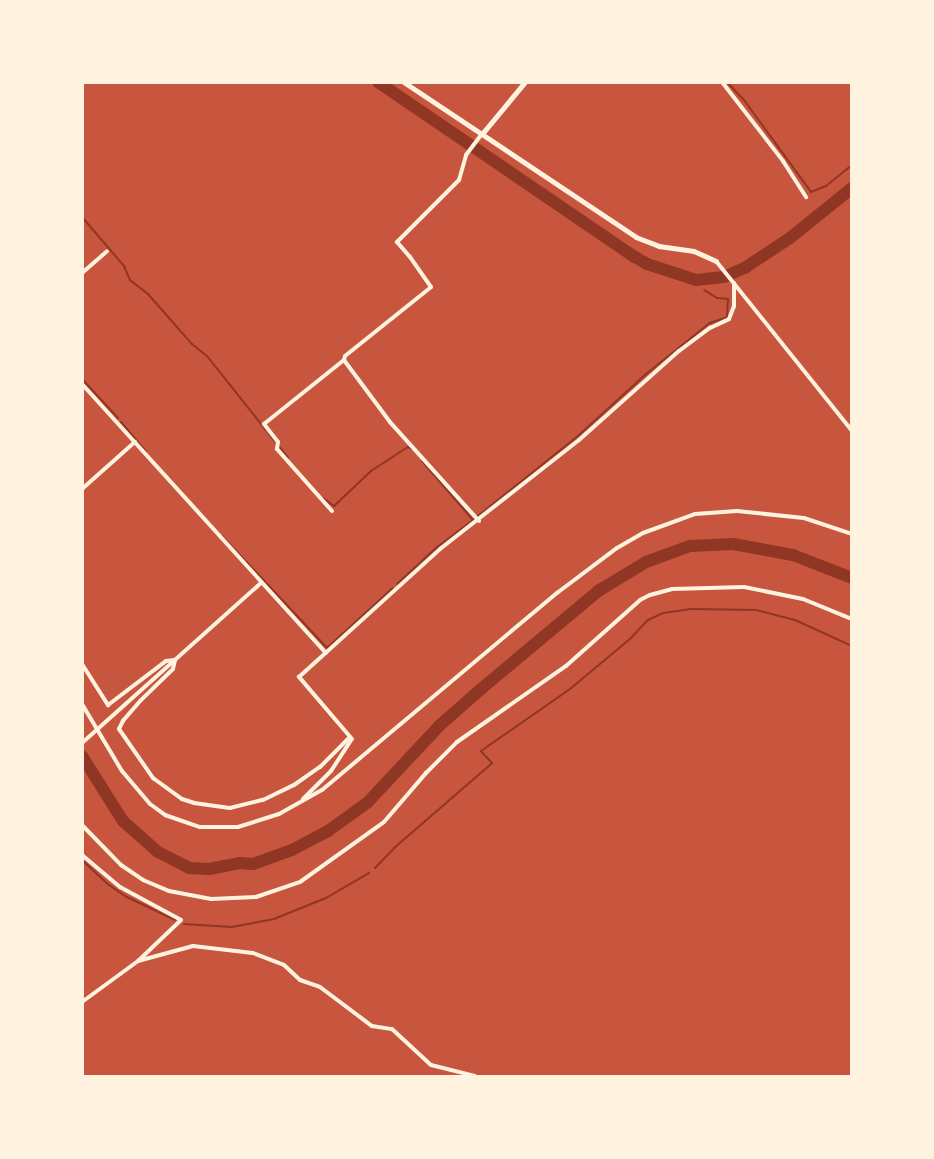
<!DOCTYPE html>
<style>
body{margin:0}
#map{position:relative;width:934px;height:1159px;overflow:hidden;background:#c8553d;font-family:"Nunito Sans",sans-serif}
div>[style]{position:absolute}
.stream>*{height:2px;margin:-1px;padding:0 1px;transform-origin:1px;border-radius:1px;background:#8f3625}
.river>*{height:12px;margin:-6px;padding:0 6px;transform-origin:6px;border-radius:6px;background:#8f3625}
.minor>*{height:4px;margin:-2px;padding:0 2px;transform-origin:2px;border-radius:2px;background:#fff3e0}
.tertiary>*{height:4.5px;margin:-2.25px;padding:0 2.25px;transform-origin:2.25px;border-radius:2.25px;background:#fff3e0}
span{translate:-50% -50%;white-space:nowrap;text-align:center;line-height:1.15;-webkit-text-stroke:6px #fff3e0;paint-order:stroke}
.frame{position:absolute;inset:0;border:84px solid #fff3e0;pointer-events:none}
</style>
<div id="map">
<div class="stream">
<div style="left:727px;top:82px;width:25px;rotate:47deg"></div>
<div style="left:744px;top:100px;width:114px;rotate:53.9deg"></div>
<div style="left:811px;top:192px;width:16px;rotate:-22deg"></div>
<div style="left:826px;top:186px;width:33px;rotate:-39deg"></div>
<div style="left:82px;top:217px;width:65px;rotate:49.4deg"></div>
<div style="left:124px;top:266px;width:15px;rotate:67deg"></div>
<div style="left:130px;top:280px;width:23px;rotate:38deg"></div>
<div style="left:148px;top:294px;width:67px;rotate:48.7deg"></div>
<div style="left:192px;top:344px;width:19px;rotate:39deg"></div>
<div style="left:207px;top:356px;width:130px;rotate:51.5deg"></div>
<div style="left:82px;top:379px;width:53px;rotate:47.3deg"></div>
<div style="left:121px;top:422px;width:39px;rotate:50deg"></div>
<div style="left:422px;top:461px;width:78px;rotate:49.2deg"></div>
<div style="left:473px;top:520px;width:136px;rotate:-38.7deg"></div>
<div style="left:579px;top:435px;width:91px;rotate:-42.3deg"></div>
<div style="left:646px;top:374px;width:82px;rotate:-38.6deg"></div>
<div style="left:710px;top:323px;width:18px;rotate:-19deg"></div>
<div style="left:727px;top:317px;width:18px;rotate:-87deg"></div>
<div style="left:728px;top:299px;width:11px;rotate:-175deg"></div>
<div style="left:717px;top:298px;width:15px;rotate:-148deg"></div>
<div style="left:323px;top:498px;width:14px;rotate:36deg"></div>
<div style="left:334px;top:506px;width:51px;rotate:-43.4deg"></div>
<div style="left:371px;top:471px;width:44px;rotate:-33deg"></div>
<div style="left:408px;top:447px;width:5px;rotate:22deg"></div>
<div style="left:222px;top:536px;width:154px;rotate:46.8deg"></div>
<div style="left:327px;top:648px;width:89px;rotate:-42.3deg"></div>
<div style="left:397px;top:584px;width:53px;rotate:-42.7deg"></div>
<div style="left:436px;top:548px;width:46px;rotate:-37.1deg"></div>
<div style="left:82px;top:860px;width:37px;rotate:43deg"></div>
<div style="left:109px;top:885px;width:22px;rotate:34deg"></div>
<div style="left:127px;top:897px;width:53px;rotate:25.6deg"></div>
<div style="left:375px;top:868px;width:28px;rotate:-46deg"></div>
<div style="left:394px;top:848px;width:130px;rotate:-40.9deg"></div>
<div style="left:492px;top:763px;width:16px;rotate:-133deg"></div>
<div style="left:481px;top:751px;width:108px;rotate:-34.9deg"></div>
<div style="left:570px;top:689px;width:80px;rotate:-39.9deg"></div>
<div style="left:631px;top:638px;width:25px;rotate:-47deg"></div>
<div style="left:648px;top:620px;width:17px;rotate:-25deg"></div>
<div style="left:663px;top:613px;width:28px;rotate:-8deg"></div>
<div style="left:691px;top:609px;width:65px;rotate:0.9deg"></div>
<div style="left:756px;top:610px;width:40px;rotate:14.4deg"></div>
<div style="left:795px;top:620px;width:63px;rotate:24.5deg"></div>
<div style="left:184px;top:924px;width:48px;rotate:3.6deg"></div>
<div style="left:232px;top:927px;width:43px;rotate:-10.8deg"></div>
<div style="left:274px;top:919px;width:56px;rotate:-22deg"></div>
<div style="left:326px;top:898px;width:50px;rotate:-30.2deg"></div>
</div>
<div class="river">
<div style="left:378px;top:82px;width:311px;rotate:34.3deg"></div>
<div style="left:635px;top:257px;width:14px;rotate:30deg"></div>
<div style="left:647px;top:264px;width:52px;rotate:18.1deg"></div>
<div style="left:696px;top:280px;width:28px;rotate:-6deg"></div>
<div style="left:724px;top:277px;width:24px;rotate:-24deg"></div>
<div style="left:746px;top:267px;width:53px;rotate:-33.4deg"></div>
<div style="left:790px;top:238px;width:80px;rotate:-38.9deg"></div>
<div style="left:82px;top:756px;width:77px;rotate:57.8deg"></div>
<div style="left:123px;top:821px;width:47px;rotate:41.5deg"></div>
<div style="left:158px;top:852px;width:35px;rotate:27deg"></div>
<div style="left:189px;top:868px;width:20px;rotate:3deg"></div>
<div style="left:209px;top:869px;width:31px;rotate:-11deg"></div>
<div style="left:239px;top:863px;width:14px;rotate:4deg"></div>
<div style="left:253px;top:864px;width:41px;rotate:-19.7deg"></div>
<div style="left:292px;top:850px;width:41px;rotate:-27.8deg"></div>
<div style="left:328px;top:831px;width:49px;rotate:-35.9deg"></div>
<div style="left:368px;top:802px;width:104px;rotate:-46.9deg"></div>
<div style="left:439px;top:726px;width:56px;rotate:-41.4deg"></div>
<div style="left:481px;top:689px;width:153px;rotate:-39.9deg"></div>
<div style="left:598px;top:591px;width:56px;rotate:-31.1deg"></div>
<div style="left:646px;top:562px;width:47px;rotate:-20deg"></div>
<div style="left:690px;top:546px;width:43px;rotate:-2.7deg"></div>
<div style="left:733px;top:544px;width:61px;rotate:10.4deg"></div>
<div style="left:793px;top:555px;width:63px;rotate:21.3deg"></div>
</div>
<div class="minor">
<div style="left:722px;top:82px;width:100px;rotate:52.3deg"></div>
<div style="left:783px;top:161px;width:43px;rotate:57.4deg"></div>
<div style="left:716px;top:261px;width:218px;rotate:51.3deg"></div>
<div style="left:82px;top:273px;width:33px;rotate:-41deg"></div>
<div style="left:82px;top:384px;width:363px;rotate:47.8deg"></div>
<div style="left:82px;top:489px;width:71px;rotate:-41.6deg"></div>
<div style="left:332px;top:511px;width:83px;rotate:-131.6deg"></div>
<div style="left:277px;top:449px;width:7px;rotate:-82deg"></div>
<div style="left:278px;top:442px;width:23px;rotate:-128deg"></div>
<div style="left:264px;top:424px;width:102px;rotate:-38.7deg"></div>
<div style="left:479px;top:521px;width:133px;rotate:-132deg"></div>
<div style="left:390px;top:422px;width:77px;rotate:-126.6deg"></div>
<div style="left:344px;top:360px;width:4px;rotate:-76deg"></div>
<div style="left:345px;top:356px;width:110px;rotate:-38.7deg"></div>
<div style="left:431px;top:287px;width:37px;rotate:-125deg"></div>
<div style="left:410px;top:257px;width:20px;rotate:-131deg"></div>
<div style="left:397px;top:242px;width:88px;rotate:-45deg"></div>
<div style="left:459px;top:180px;width:26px;rotate:-74deg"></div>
<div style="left:466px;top:155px;width:26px;rotate:-53deg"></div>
<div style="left:82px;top:664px;width:49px;rotate:57.6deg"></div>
<div style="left:108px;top:705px;width:73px;rotate:-37.2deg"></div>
<div style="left:166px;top:661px;width:9px;rotate:-6deg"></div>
<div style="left:175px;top:660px;width:9px;rotate:103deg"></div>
<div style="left:173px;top:669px;width:45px;rotate:135.9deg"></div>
<div style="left:141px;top:700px;width:28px;rotate:131deg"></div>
<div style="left:123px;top:721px;width:9px;rotate:117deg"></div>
<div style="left:119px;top:729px;width:60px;rotate:55.2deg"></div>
<div style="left:153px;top:778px;width:36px;rotate:36deg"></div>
<div style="left:182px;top:799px;width:13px;rotate:18deg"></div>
<div style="left:194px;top:803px;width:36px;rotate:8deg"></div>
<div style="left:230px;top:808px;width:34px;rotate:-14deg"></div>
<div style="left:263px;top:800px;width:34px;rotate:-26deg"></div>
<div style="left:294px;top:785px;width:32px;rotate:-35deg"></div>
<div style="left:320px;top:767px;width:41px;rotate:-45deg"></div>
<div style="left:82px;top:704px;width:78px;rotate:59.2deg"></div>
<div style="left:122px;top:771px;width:43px;rotate:49.7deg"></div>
<div style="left:150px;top:804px;width:19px;rotate:36deg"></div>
<div style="left:165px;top:815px;width:37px;rotate:19deg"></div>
<div style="left:200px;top:827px;width:38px"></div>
<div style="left:238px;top:827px;width:43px;rotate:-17.6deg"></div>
<div style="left:279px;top:814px;width:49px;rotate:-29.2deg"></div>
<div style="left:322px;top:790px;width:307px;rotate:-40deg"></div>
<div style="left:557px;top:593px;width:75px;rotate:-36.9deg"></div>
<div style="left:617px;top:548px;width:30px;rotate:-30deg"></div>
<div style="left:643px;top:533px;width:55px;rotate:-20.1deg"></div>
<div style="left:695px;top:514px;width:42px;rotate:-4.1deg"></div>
<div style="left:737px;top:511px;width:67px;rotate:6deg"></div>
<div style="left:804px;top:518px;width:51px;rotate:18.4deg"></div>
<div style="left:82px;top:743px;width:240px;rotate:-41.8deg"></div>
<div style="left:303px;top:799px;width:40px;rotate:-45deg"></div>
<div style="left:331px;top:771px;width:38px;rotate:-57deg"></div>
<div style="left:352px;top:739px;width:82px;rotate:-130.5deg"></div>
<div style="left:299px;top:677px;width:190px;rotate:-42.2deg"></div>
<div style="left:440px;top:549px;width:177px;rotate:-38.1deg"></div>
<div style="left:579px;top:440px;width:134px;rotate:-41.7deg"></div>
<div style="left:679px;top:351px;width:39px;rotate:-37deg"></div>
<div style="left:710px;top:328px;width:21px;rotate:-25deg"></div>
<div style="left:729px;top:319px;width:14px;rotate:-69deg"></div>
<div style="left:734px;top:306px;width:23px;rotate:-90deg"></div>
<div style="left:82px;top:825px;width:56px;rotate:45.7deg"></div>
<div style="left:121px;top:865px;width:27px;rotate:34deg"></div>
<div style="left:143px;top:880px;width:28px;rotate:23deg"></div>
<div style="left:169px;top:891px;width:43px;rotate:10.8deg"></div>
<div style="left:211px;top:899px;width:45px;rotate:-2.5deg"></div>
<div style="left:256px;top:897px;width:46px;rotate:-18.8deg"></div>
<div style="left:300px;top:882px;width:103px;rotate:-35.5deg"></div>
<div style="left:384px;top:822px;width:65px;rotate:-49.4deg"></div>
<div style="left:426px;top:773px;width:44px;rotate:-45deg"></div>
<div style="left:457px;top:742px;width:133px;rotate:-34.9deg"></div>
<div style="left:566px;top:666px;width:99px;rotate:-41.7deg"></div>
<div style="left:640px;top:600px;width:11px;rotate:-27deg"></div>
<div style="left:650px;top:595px;width:23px;rotate:-15deg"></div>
<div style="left:672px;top:589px;width:72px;rotate:-1.6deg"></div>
<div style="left:744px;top:587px;width:60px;rotate:11.5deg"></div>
<div style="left:803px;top:599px;width:53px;rotate:22.2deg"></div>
<div style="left:82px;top:855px;width:50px;rotate:40.1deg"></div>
<div style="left:120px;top:887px;width:69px;rotate:28.4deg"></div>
<div style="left:181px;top:920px;width:59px;rotate:136.4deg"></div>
<div style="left:138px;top:961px;width:69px;rotate:143.8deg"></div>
<div style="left:138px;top:961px;width:57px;rotate:-15.3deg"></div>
<div style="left:193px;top:946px;width:60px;rotate:6.7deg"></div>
<div style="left:253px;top:953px;width:33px;rotate:21deg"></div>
<div style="left:284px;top:965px;width:22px;rotate:43deg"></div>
<div style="left:300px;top:980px;width:21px;rotate:19deg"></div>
<div style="left:320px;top:987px;width:65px;rotate:36.9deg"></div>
<div style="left:372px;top:1026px;width:20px;rotate:9deg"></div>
<div style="left:392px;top:1029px;width:53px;rotate:42.7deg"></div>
<div style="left:431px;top:1065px;width:45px;rotate:14deg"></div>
</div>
<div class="tertiary">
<div style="left:404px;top:82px;width:279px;rotate:33.7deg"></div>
<div style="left:636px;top:237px;width:25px;rotate:21deg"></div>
<div style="left:659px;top:246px;width:35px;rotate:8deg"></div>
<div style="left:694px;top:251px;width:24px;rotate:24deg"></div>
<div style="left:482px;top:134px;width:67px;rotate:-50.4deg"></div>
</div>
<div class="frame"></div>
</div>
